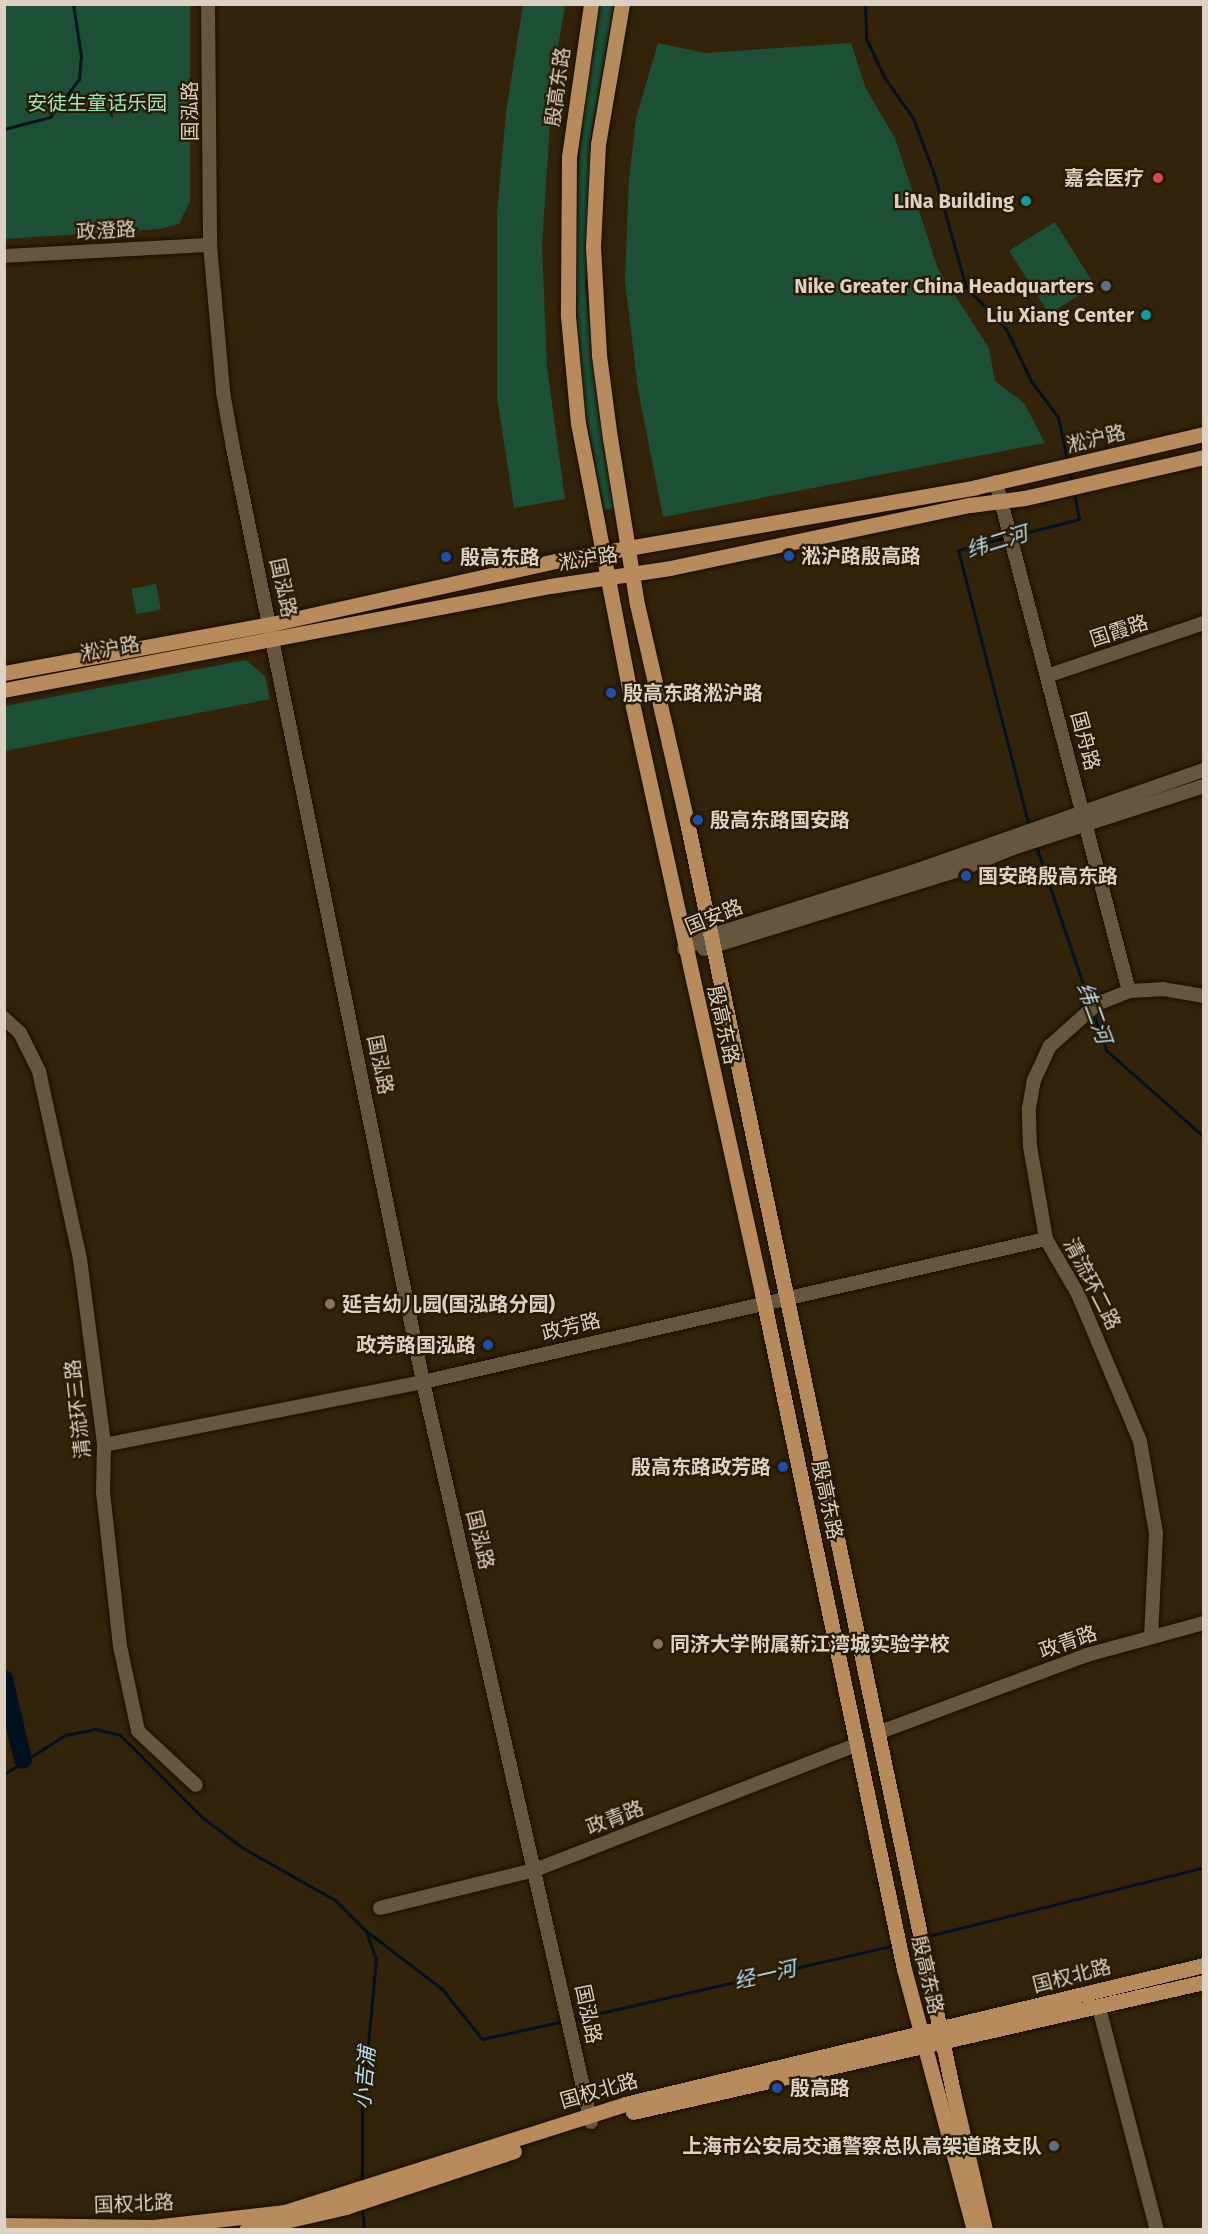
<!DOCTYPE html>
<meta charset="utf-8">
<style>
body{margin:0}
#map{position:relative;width:1208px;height:2234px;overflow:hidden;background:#322309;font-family:"Fira Sans","Noto Sans SC",sans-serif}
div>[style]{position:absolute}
.green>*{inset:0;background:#1d5137;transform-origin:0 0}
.stream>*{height:3px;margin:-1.5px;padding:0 1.5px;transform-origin:1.5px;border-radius:1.5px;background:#001120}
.river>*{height:18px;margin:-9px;padding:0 9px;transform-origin:9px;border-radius:9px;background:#001120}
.roads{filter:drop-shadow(0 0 2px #1a0b00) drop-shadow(0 0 2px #1a0b00)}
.minor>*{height:14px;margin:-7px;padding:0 7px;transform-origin:7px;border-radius:7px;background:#68563c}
.major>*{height:15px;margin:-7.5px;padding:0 7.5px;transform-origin:7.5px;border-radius:7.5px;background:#b78b5c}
.dots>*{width:16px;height:16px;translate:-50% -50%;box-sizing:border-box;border:3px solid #281901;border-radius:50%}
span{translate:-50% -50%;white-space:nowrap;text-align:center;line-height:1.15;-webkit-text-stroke:4.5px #281901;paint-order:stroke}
.street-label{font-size:20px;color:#dcd1c3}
.park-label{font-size:20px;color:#96e7b9}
.poi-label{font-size:20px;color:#dcd1c3;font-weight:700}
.right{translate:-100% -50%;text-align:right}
.left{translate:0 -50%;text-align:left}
.water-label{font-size:21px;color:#b4dcfc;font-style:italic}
.frame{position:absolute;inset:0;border:6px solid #dcd1c3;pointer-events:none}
</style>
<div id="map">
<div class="green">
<div style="clip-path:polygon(5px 4px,190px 5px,190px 201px,179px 224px,159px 229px,5px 239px)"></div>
<div style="clip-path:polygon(523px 5px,565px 5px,553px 78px,542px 245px,547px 367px,565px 499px,514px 508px,497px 397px,497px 215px,506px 112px)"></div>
<div style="clip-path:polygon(600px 5px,614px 5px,591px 133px,585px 287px,604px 453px,616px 508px,604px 510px,583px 398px,576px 297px,578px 176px,587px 77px)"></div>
<div style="clip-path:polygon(658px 43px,705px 53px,851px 43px,866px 89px,895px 138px,938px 269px,989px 348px,995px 381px,1024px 403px,1045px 443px,663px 517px,638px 389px,625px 281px,629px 179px,636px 118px)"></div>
<div style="left:1055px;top:222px;width:75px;height:54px;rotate:58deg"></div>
<div style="left:156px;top:584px;width:26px;height:25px;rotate:79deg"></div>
<div style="clip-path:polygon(246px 660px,265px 676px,270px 699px,5px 751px,5px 706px)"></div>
</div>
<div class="stream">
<div style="left:865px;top:4px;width:34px;rotate:88deg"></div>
<div style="left:866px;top:38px;width:43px;rotate:65.2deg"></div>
<div style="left:884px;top:77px;width:50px;rotate:54.7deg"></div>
<div style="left:913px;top:118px;width:60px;rotate:69.4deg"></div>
<div style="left:934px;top:174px;width:117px;rotate:74.2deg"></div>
<div style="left:966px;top:287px;width:58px;rotate:46.4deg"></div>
<div style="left:1006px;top:329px;width:58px;rotate:64.3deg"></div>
<div style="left:1031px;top:381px;width:45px;rotate:53.1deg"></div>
<div style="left:1058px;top:417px;width:44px;rotate:78.2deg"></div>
<div style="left:4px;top:129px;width:48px;rotate:-14.6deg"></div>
<div style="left:50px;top:117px;width:48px;rotate:-52.7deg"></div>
<div style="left:79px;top:79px;width:23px;rotate:-85deg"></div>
<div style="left:81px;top:56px;width:53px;rotate:-98.7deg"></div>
<div style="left:1069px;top:469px;width:14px;rotate:78deg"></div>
<div style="left:1013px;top:536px;width:68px;rotate:-14.4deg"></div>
<div style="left:1079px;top:519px;width:26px;rotate:-101deg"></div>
<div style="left:1007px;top:537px;width:51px;rotate:165.1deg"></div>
<div style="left:958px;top:550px;width:285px;rotate:75.6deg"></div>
<div style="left:1036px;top:846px;width:168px;rotate:71.2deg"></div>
<div style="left:1093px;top:1014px;width:38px;rotate:70deg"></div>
<div style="left:1106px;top:1050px;width:131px;rotate:41.6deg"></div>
<div style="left:4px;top:1774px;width:72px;rotate:-32.6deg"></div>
<div style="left:65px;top:1735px;width:31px;rotate:-11deg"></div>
<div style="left:95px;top:1729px;width:26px;rotate:13deg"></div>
<div style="left:120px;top:1735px;width:117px;rotate:45deg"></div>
<div style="left:203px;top:1818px;width:50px;rotate:36.9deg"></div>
<div style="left:243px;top:1848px;width:106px;rotate:29.5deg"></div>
<div style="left:335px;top:1900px;width:42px;rotate:45deg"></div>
<div style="left:365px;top:1930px;width:97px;rotate:37.5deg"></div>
<div style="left:442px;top:1989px;width:64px;rotate:51.3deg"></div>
<div style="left:482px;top:2039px;width:84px;rotate:-12.4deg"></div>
<div style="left:924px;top:1937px;width:289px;rotate:-14deg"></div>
<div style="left:570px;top:2020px;width:333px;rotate:-13deg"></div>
<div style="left:362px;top:2183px;width:76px;rotate:-90deg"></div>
<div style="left:362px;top:2107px;width:149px;rotate:-84.6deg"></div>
<div style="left:376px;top:1959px;width:30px;rotate:-110deg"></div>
<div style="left:362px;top:2207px;width:23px;rotate:85deg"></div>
</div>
<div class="river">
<div style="left:4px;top:1679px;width:83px;rotate:76.8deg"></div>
</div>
<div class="roads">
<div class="minor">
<div style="left:208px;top:4px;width:241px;rotate:89.5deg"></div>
<div style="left:210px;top:245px;width:148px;rotate:84.9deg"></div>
<div style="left:223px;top:392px;width:57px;rotate:79.9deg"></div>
<div style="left:233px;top:448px;width:953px;rotate:78.5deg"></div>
<div style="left:423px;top:1382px;width:759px;rotate:77.21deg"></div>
<div style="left:4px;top:256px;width:206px;rotate:-3.1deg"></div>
<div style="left:996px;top:482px;width:526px;rotate:75.36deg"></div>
<div style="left:1047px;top:676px;width:166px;rotate:-18.7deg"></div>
<div style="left:684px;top:949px;width:29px;rotate:-27deg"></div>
<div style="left:710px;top:936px;width:212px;rotate:-17.6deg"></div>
<div style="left:912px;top:872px;width:309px;rotate:-19.3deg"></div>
<div style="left:704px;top:949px;width:270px;rotate:-17.2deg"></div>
<div style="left:962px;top:869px;width:55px;rotate:-22.4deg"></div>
<div style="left:1013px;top:848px;width:201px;rotate:-18deg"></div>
<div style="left:4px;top:1018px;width:22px;rotate:43deg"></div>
<div style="left:20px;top:1033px;width:42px;rotate:63.4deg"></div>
<div style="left:39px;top:1071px;width:192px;rotate:77.7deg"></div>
<div style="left:80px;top:1259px;width:188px;rotate:82.6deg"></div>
<div style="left:104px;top:1445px;width:47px;rotate:91.2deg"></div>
<div style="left:103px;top:1492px;width:155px;rotate:83.7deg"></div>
<div style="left:120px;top:1646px;width:87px;rotate:78deg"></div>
<div style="left:138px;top:1731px;width:79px;rotate:43deg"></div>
<div style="left:104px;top:1445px;width:325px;rotate:-11.2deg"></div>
<div style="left:423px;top:1382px;width:639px;rotate:-12.93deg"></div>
<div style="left:1151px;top:1637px;width:104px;rotate:-87.2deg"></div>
<div style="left:1156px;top:1533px;width:93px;rotate:-99.9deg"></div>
<div style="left:1140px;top:1441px;width:160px;rotate:-112.9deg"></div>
<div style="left:1078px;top:1294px;width:64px;rotate:-120.2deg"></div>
<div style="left:1046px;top:1239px;width:94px;rotate:-99.8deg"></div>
<div style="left:1030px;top:1146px;width:38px;rotate:-92deg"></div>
<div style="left:1029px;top:1108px;width:28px;rotate:-80deg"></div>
<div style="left:1034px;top:1080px;width:38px;rotate:-65deg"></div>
<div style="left:1050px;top:1046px;width:63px;rotate:-41.8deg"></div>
<div style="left:1097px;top:1004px;width:35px;rotate:-22deg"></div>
<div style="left:1129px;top:991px;width:34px;rotate:-3deg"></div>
<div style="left:1163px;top:989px;width:42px;rotate:9.7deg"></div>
<div style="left:880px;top:1732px;width:221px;rotate:-20.4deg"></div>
<div style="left:1087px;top:1655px;width:121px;rotate:-15.3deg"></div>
<div style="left:380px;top:1908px;width:160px;rotate:-13.8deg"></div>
<div style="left:535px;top:1870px;width:347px;rotate:-21.3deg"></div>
<div style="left:1099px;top:2008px;width:229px;rotate:75.4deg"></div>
</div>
<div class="major">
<div style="left:591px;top:4px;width:155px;rotate:98.2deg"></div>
<div style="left:569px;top:157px;width:159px;rotate:90.4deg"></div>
<div style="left:568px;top:316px;width:107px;rotate:84.7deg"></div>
<div style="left:578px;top:423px;width:271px;rotate:79.1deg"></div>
<div style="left:629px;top:689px;width:618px;rotate:77.58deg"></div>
<div style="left:762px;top:1293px;width:691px;rotate:78.14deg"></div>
<div style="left:904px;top:1969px;width:270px;rotate:75deg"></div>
<div style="left:622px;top:4px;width:142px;rotate:99.7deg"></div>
<div style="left:598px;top:144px;width:103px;rotate:92.8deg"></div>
<div style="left:593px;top:247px;width:108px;rotate:86.8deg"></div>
<div style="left:599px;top:355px;width:84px;rotate:82.5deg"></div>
<div style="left:610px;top:438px;width:168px;rotate:80.8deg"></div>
<div style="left:637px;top:604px;width:224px;rotate:77.1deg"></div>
<div style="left:687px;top:822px;width:1298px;rotate:78.17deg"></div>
<div style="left:953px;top:2092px;width:142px;rotate:76.9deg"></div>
<div style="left:4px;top:673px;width:271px;rotate:-10.4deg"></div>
<div style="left:271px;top:624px;width:301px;rotate:-12.5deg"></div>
<div style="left:565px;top:559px;width:417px;rotate:-9.9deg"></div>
<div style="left:976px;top:487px;width:234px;rotate:-13.1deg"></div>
<div style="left:4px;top:690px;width:556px;rotate:-10.78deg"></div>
<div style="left:550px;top:586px;width:121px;rotate:-8.5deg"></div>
<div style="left:670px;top:568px;width:307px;rotate:-11.9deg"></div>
<div style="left:970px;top:505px;width:55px;rotate:-7.3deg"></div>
<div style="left:1025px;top:498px;width:184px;rotate:-12.9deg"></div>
<div style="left:633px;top:2112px;width:586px;rotate:-12.83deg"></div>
<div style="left:4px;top:2225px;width:149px;rotate:0.8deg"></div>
<div style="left:153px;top:2227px;width:133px;rotate:-6.5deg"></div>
<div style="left:285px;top:2212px;width:357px;rotate:-17.6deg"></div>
<div style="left:625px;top:2104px;width:595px;rotate:-13.5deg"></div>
<div style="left:246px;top:2230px;width:103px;rotate:-13deg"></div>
<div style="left:346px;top:2207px;width:177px;rotate:-18.4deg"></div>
</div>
</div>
<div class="dots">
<div style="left:1158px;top:178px;background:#e0444e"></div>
<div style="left:1026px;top:201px;background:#0f9aa8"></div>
<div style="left:1106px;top:286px;background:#5c6f8a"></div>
<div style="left:1146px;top:315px;background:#0f9aa8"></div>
<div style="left:789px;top:556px;background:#1a4fb4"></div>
<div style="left:446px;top:557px;background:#1a4fb4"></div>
<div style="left:611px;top:693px;background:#1a4fb4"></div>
<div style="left:698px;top:820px;background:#1a4fb4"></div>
<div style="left:966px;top:876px;background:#1a4fb4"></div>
<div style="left:330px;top:1304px;background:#8d6e63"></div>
<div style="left:488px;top:1345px;background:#1a4fb4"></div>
<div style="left:783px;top:1467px;background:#1a4fb4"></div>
<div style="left:658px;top:1644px;background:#8d6e63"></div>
<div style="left:777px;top:2088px;background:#1a4fb4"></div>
<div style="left:1054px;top:2146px;background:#5c6f8a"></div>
</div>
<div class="street-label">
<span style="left:558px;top:87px;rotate:-82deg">殷高东路</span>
<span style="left:190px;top:111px;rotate:-90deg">国泓路</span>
<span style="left:106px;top:231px;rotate:-3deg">政澄路</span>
<span style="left:1096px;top:439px;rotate:-13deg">淞沪路</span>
<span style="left:588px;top:559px;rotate:-9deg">淞沪路</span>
<span style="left:283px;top:588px;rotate:78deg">国泓路</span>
<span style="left:1119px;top:631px;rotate:-18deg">国霞路</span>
<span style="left:110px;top:649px;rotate:-10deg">淞沪路</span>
<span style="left:1085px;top:741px;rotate:75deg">国舟路</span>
<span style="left:714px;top:917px;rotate:-22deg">国安路</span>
<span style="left:723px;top:1025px;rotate:77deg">殷高东路</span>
<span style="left:380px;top:1065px;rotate:79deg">国泓路</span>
<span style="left:1092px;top:1284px;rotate:63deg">清流环二路</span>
<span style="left:571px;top:1327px;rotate:-14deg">政芳路</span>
<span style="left:78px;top:1409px;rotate:-96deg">清流环三路</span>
<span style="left:827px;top:1500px;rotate:78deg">殷高东路</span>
<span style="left:480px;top:1540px;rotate:77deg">国泓路</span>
<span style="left:1068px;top:1642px;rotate:-19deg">政青路</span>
<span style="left:615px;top:1818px;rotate:-21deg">政青路</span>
<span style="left:927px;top:1975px;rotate:77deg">殷高东路</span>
<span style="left:1072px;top:1976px;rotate:-14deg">国权北路</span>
<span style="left:588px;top:2014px;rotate:78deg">国泓路</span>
<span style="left:599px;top:2091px;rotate:-16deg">国权北路</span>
<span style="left:134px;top:2204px;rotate:-2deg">国权北路</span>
</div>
<div class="park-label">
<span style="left:97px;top:103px">安徒生童话乐园</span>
</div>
<div class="poi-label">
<span class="right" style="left:1144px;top:178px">嘉会医疗</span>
<span class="right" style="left:1014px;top:201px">LiNa Building</span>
<span class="right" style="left:1094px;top:286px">Nike Greater China Headquarters</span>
<span class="right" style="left:1134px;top:315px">Liu Xiang Center</span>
<span class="left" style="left:801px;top:556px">淞沪路殷高路</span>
<span class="left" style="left:460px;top:557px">殷高东路</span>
<span class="left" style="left:623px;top:693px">殷高东路淞沪路</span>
<span class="left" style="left:710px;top:820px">殷高东路国安路</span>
<span class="left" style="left:978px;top:876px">国安路殷高东路</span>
<span class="left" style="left:342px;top:1304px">延吉幼儿园(国泓路分园)</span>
<span class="right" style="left:476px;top:1345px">政芳路国泓路</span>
<span class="right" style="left:771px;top:1467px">殷高东路政芳路</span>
<span class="left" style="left:670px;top:1644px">同济大学附属新江湾城实验学校</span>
<span class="left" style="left:790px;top:2088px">殷高路</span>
<span class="right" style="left:1042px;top:2146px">上海市公安局交通警察总队高架道路支队</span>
</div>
<div class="water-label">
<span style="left:997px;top:542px;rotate:-17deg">纬二河</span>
<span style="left:1094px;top:1013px;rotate:70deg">纬二河</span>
<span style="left:765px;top:1975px;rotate:-13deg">经一河</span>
<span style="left:365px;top:2078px;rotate:-85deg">小吉浦</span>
</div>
<div class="frame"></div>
</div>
